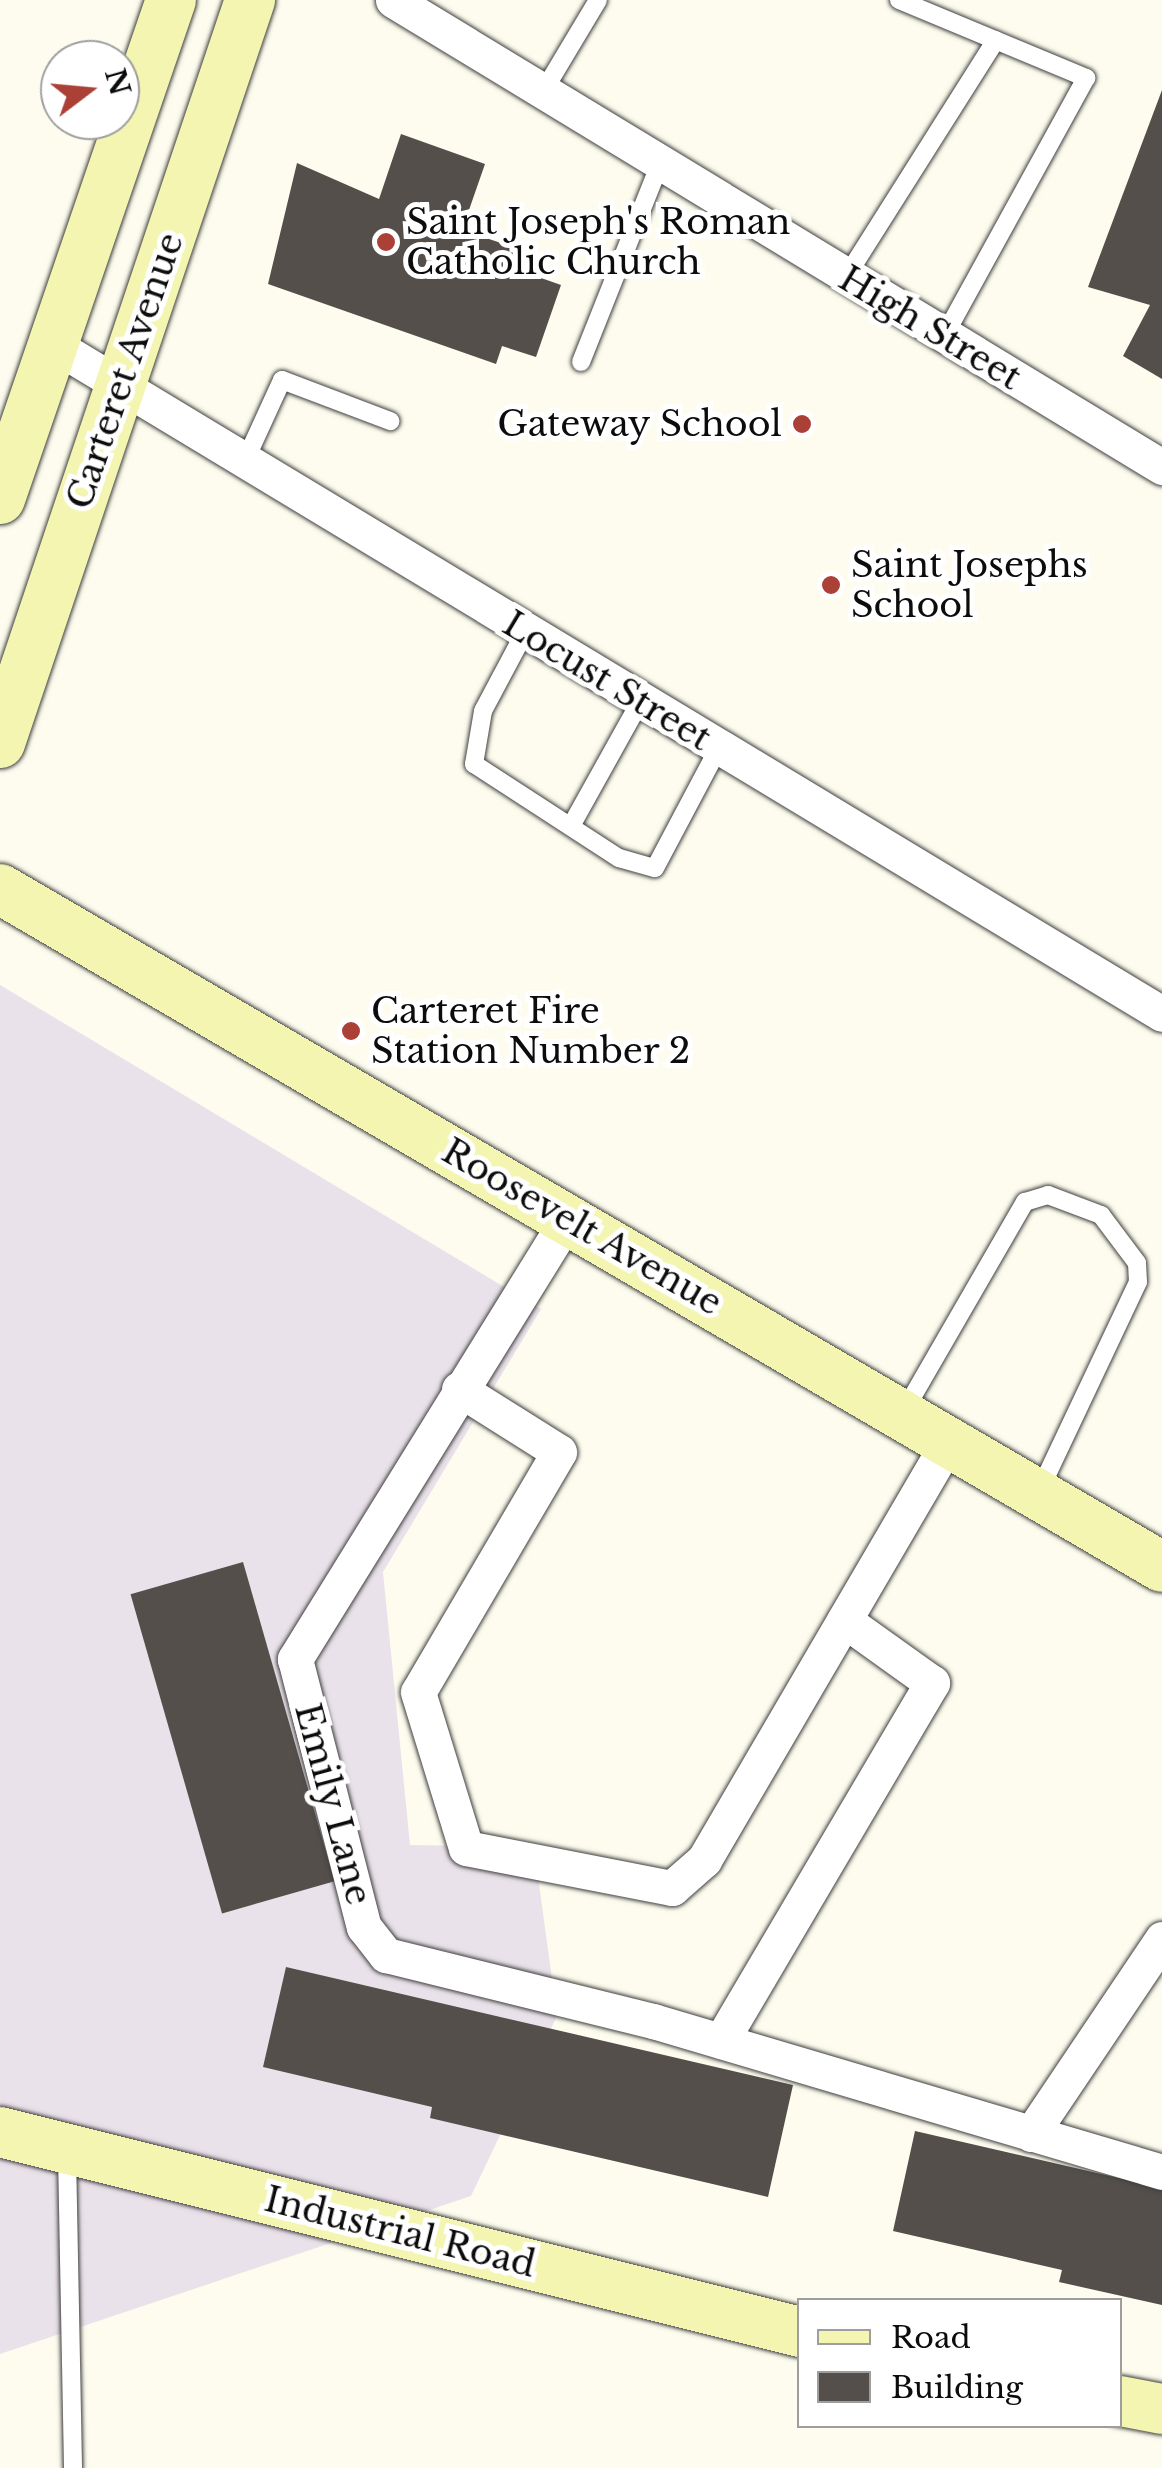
<!DOCTYPE html>
<style>
body{margin:0}
#map{position:relative;width:1162px;height:2468px;overflow:hidden;background:#fdfcee;font-family:"Libre Baskerville",serif}
div>[style]{position:absolute}
.industrial>*{inset:0;background:#eae2ea}
.building>*{inset:0;background:#544f4a;transform-origin:0 0}
.roads{filter:drop-shadow(0 0 2px #3f3f3f) drop-shadow(0 0 2px #3f3f3f)}
.lane>*{height:18px;margin:-9px;padding:0 9px;transform-origin:9px;border-radius:9px;background:#fff}
.street>*{height:35px;margin:-17.5px;padding:0 17.5px;transform-origin:17.5px;border-radius:17.5px;background:#fff}
.secondary>*{height:50px;margin:-25px;padding:0 25px;transform-origin:25px;border-radius:25px;background:#f3f5b1}
.dots>*{width:28px;height:28px;translate:-50% -50%;box-sizing:border-box;border:5px solid #fff;border-radius:50%}
span{translate:-50% -50%;white-space:nowrap;text-align:center;line-height:1.15;-webkit-text-stroke:10px #fff;paint-order:stroke}
.poi-label{font-size:35px;color:#0c0c0c}
.left{translate:0 -50%;text-align:left}
.right{translate:-100% -50%;text-align:right}
.street-label{font-size:35px;color:#0c0c0c}
.legend{position:absolute;left:797px;top:2298px;width:325px;height:130px;box-sizing:border-box;background:#fff;border:2px solid #9e9e9e;margin:0;padding:12px 18px;list-style:none;font-size:30px;color:#0c0c0c}
.legend li{display:flex;align-items:center;gap:20px;height:50px}
.legend b{width:50px;border:2px solid #9e9e9e}
.north{position:absolute;left:40px;top:40px;width:100px;height:100px;box-sizing:border-box;background:#fff;border:2px solid #9e9e9e;border-radius:50%;rotate:74deg;font-size:28px;font-weight:700;line-height:40px;text-align:center;color:#0c0c0c}
.north::after{content:'';display:block;margin:auto;width:35px;height:45px;background:#ab4136;clip-path:polygon(50% 0,100% 100%,50% 72%,0 100%)}
</style>
<div id="map">
<div class="industrial">
<div style="clip-path:polygon(0 985px,541px 1309px,383px 1572px,410px 1845px,534px 1847px,557px 2016px,471px 2196px,0 2354px)"></div>
</div>
<div class="building">
<div style="clip-path:polygon(1162px 90px,1162px 379px,1123px 356px,1150px 305px,1088px 287px)"></div>
<div style="clip-path:polygon(401px 134px,485px 164px,462px 230px,534px 254px,527px 273px,561px 285px,536px 357px,502px 346px,496px 364px,268px 284px,297px 163px,379px 199px)"></div>
<div style="left:243px;top:1562px;width:332px;height:117px;rotate:74deg"></div>
<div style="clip-path:polygon(286px 1967px,793px 2085px,768px 2197px,430px 2118px,432px 2107px,263px 2067px)"></div>
<div style="clip-path:polygon(915px 2131px,1162px 2188px,1162px 2305px,1059px 2282px,1062px 2270px,893px 2231px)"></div>
</div>
<div class="roads">
<div class="lane">
<div style="left:899px;top:0;width:203px;rotate:22.6deg"></div>
<div style="left:1086px;top:78px;width:294px;rotate:118.8deg"></div>
<div style="left:543px;top:92px;width:107px;rotate:-59.1deg"></div>
<div style="left:846px;top:277px;width:280px;rotate:-57.7deg"></div>
<div style="left:581px;top:362px;width:214px;rotate:-68.3deg"></div>
<div style="left:245px;top:461px;width:89px;rotate:-65.4deg"></div>
<div style="left:282px;top:380px;width:116px;rotate:20.8deg"></div>
<div style="left:525px;top:632px;width:89px;rotate:118deg"></div>
<div style="left:483px;top:711px;width:54px;rotate:99.6deg"></div>
<div style="left:474px;top:764px;width:173px;rotate:33deg"></div>
<div style="left:619px;top:858px;width:37px;rotate:16deg"></div>
<div style="left:655px;top:868px;width:135px;rotate:-62.1deg"></div>
<div style="left:571px;top:826px;width:142px;rotate:-60.9deg"></div>
<div style="left:903px;top:1413px;width:244px;rotate:-60deg"></div>
<div style="left:1025px;top:1202px;width:24px;rotate:-17deg"></div>
<div style="left:1048px;top:1195px;width:57px;rotate:20.7deg"></div>
<div style="left:1101px;top:1215px;width:60px;rotate:53.1deg"></div>
<div style="left:1137px;top:1263px;width:19px;rotate:87deg"></div>
<div style="left:1138px;top:1282px;width:229px;rotate:115.3deg"></div>
<div style="left:67px;top:2154px;width:314px;rotate:88.9deg"></div>
</div>
<div class="street">
<div style="left:393px;top:0;width:900px;rotate:31.27deg"></div>
<div style="left:54px;top:345px;width:1294px;rotate:31.12deg"></div>
<div style="left:568px;top:1218px;width:519px;rotate:121.76deg"></div>
<div style="left:295px;top:1659px;width:277px;rotate:75.6deg"></div>
<div style="left:364px;top:1927px;width:36px;rotate:52deg"></div>
<div style="left:386px;top:1955px;width:275px;rotate:13.9deg"></div>
<div style="left:653px;top:2021px;width:531px;rotate:16.52deg"></div>
<div style="left:459px;top:1389px;width:118px;rotate:32.2deg"></div>
<div style="left:559px;top:1452px;width:278px;rotate:120.4deg"></div>
<div style="left:418px;top:1692px;width:163px;rotate:72.9deg"></div>
<div style="left:466px;top:1848px;width:210px;rotate:11deg"></div>
<div style="left:672px;top:1888px;width:43px;rotate:-41.2deg"></div>
<div style="left:704px;top:1860px;width:485px;rotate:-59.7deg"></div>
<div style="left:721px;top:2041px;width:416px;rotate:-59.5deg"></div>
<div style="left:932px;top:1683px;width:108px;rotate:-144.4deg"></div>
<div style="left:1031px;top:2134px;width:235px;rotate:-56.1deg"></div>
</div>
<div class="secondary">
<div style="left:0;top:499px;width:527px;rotate:-71.08deg"></div>
<div style="left:0;top:743px;width:784px;rotate:-71.4deg"></div>
<div style="left:0;top:889px;width:1345px;rotate:30.26deg"></div>
<div style="left:0;top:2132px;width:825px;rotate:14.04deg"></div>
<div style="left:1120px;top:2401px;width:43px;rotate:10.8deg"></div>
</div>
</div>
<div class="dots">
<div style="left:386px;top:242px;background:#ab4136"></div>
<div style="left:802px;top:424px;background:#ab4136"></div>
<div style="left:831px;top:585px;background:#ab4136"></div>
<div style="left:351px;top:1031px;background:#ab4136"></div>
</div>
<div class="poi-label">
<span class="left" style="left:406px;top:242px">Saint Joseph's Roman<br>Catholic Church</span>
<span class="right" style="left:782px;top:424px">Gateway School</span>
<span class="left" style="left:851px;top:585px">Saint Josephs<br>School</span>
<span class="left" style="left:371px;top:1031px">Carteret Fire<br>Station Number 2</span>
</div>
<div class="street-label">
<span style="left:930px;top:328px;rotate:31deg">High Street</span>
<span style="left:125px;top:371px;rotate:-71deg">Carteret Avenue</span>
<span style="left:607px;top:681px;rotate:31deg">Locust Street</span>
<span style="left:582px;top:1227px;rotate:30deg">Roosevelt Avenue</span>
<span style="left:333px;top:1804px;rotate:75deg">Emily Lane</span>
<span style="left:400px;top:2232px;rotate:14deg">Industrial Road</span>
</div>
<ul class="legend">
<li><b style="height:12px;background:#f3f5b1"></b>Road</li>
<li><b style="height:28px;background:#544f4a"></b>Building</li>
</ul>
<div class="north">N</div>
</div>
